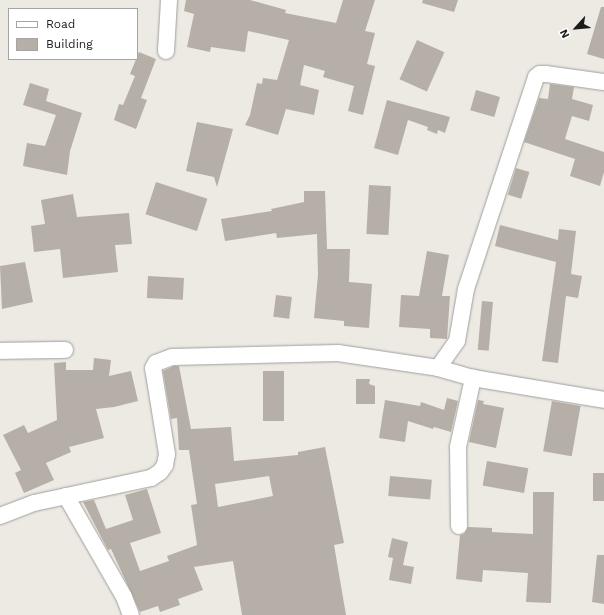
<!DOCTYPE html>
<style>
body{margin:0}
#map{position:relative;width:604px;height:615px;overflow:hidden;background:#eceae2;font-family:"Work Sans",sans-serif}
div>[style]{position:absolute}
.building>*{inset:0;background:#b5afa8;transform-origin:0 0}
.roads{filter:drop-shadow(0 0 1px #9f9f9f) drop-shadow(0 0 1px #9f9f9f)}
.minor>*{height:16px;margin:-8px;padding:0 8px;transform-origin:8px;border-radius:8px;background:#fff}
span{translate:-50% -50%;white-space:nowrap;text-align:center;line-height:1.15;-webkit-text-stroke:3.5px #fff;paint-order:stroke}
.legend{position:absolute;left:8px;top:8px;width:130px;height:52px;box-sizing:border-box;background:#fff;border:1px solid #a4a4a4;margin:0;padding:5px 7px;list-style:none;font-size:12px;color:#1b1b1b}
.legend li{display:flex;align-items:center;gap:8px;height:20px}
.legend b{width:20px;border:1px solid #a4a4a4}
.north{position:absolute;left:556px;top:8px;width:40px;height:40px;-webkit-text-stroke:3px #fff;paint-order:stroke;rotate:243deg;font-size:11px;font-weight:700;line-height:16px;text-align:center;color:#1b1b1b}
.north::after{content:'';display:block;margin:auto;width:14px;height:18px;background:#1b1b1b;clip-path:polygon(50% 0,100% 100%,50% 72%,0 100%)}
</style>
<div id="map">
<div class="building">
<div style="clip-path:polygon(186px 0,250px 0,286px 10px,285px 13px,336px 23px,343px 0,375px 0,365px 31px,375px 33px,367px 64px,375px 66px,363px 115px,348px 111px,354px 86px,323px 77px,325px 71px,304px 65px,300px 85px,319px 90px,314px 115px,286px 109px,278px 135px,245px 125px,250px 115px,257px 83px,262px 84px,263px 78px,277px 80px,289px 40px,248px 31px,245px 52px,211px 47px,210px 52px,187px 47px,194px 14px,184px 11px)"></div>
<div style="clip-path:polygon(423px 0,458px 0,454px 12px,422px 3px)"></div>
<div style="clip-path:polygon(601px 7px,604px 7px,604px 59px,587px 54px)"></div>
<div style="left:417px;top:40px;width:30px;height:43px;rotate:24deg"></div>
<div style="clip-path:polygon(139px 52px,156px 59px,141px 98px,147px 100px,136px 129px,114px 120px,119px 104px,123px 105px,135px 76px,130px 74px)"></div>
<div style="clip-path:polygon(30px 83px,49px 89px,46px 101px,82px 113px,70px 151px,67px 175px,23px 166px,27px 143px,45px 146px,56px 115px,23px 105px)"></div>
<div style="clip-path:polygon(550px 84px,574px 87px,572px 99px,593px 105px,589px 121px,572px 116px,565px 139px,604px 152px,604px 172px,600px 186px,570px 176px,575px 159px,524px 142px,539px 98px,548px 99px)"></div>
<div style="left:476px;top:90px;width:25px;height:21px;rotate:16deg"></div>
<div style="clip-path:polygon(387px 100px,450px 117px,445px 133px,438px 130px,437px 134px,427px 130px,428px 127px,408px 120px,398px 155px,374px 148px)"></div>
<div style="clip-path:polygon(197px 122px,233px 129px,217px 187px,214px 177px,186px 171px)"></div>
<div style="left:516px;top:168px;width:14px;height:28px;rotate:17deg"></div>
<div style="left:156px;top:182px;width:54px;height:34px;rotate:18deg"></div>
<div style="left:369px;top:185px;width:22px;height:49px;rotate:3deg"></div>
<div style="clip-path:polygon(304px 191px,325px 191px,327px 249px,350px 249px,349px 282px,372px 284px,369px 328px,344px 326px,344px 321px,314px 318px,318px 275px,317px 234px,277px 238px,276px 233px,225px 241px,221px 219px,272px 211px,271px 209px,304px 202px)"></div>
<div style="clip-path:polygon(73px 194px,77px 217px,129px 213px,132px 244px,115px 245px,118px 272px,63px 278px,60px 249px,34px 252px,31px 226px,45px 224px,41px 200px)"></div>
<div style="clip-path:polygon(500px 225px,558px 240px,559px 229px,576px 231px,571px 274px,582px 276px,578px 298px,566px 296px,558px 363px,542px 361px,556px 262px,495px 246px)"></div>
<div style="clip-path:polygon(427px 251px,449px 255px,442px 296px,450px 296px,447px 339px,430px 338px,430px 329px,399px 327px,401px 295px,419px 296px)"></div>
<div style="clip-path:polygon(25px 262px,33px 302px,2px 309px,0 266px)"></div>
<div style="left:148px;top:276px;width:36px;height:22px;rotate:3deg"></div>
<div style="left:276px;top:295px;width:16px;height:22px;rotate:7deg"></div>
<div style="left:482px;top:301px;width:11px;height:49px;rotate:5deg"></div>
<div style="clip-path:polygon(94px 358px,111px 360px,109px 376px,131px 371px,138px 401px,114px 407px,96px 409px,104px 438px,69px 447px,71px 452px,46px 463px,54px 480px,24px 493px,15px 473px,21px 470px,3px 435px,24px 425px,28px 433px,57px 420px,54px 363px,66px 362px,66px 370px,93px 370px)"></div>
<div style="clip-path:polygon(evenodd,174px 366px,179px 366px,191px 429px,231px 427px,234px 461px,298px 455px,298px 452px,325px 447px,344px 543px,334px 545px,346px 615px,242px 615px,233px 561px,194px 567px,203px 590px,178px 599px,180px 605px,160px 612px,158px 606px,140px 612px,111px 549px,108px 550px,83px 502px,94px 500px,106px 529px,133px 520px,125px 495px,147px 489px,161px 533px,130px 543px,140px 571px,169px 561px,167px 556px,197px 545px,191px 505px,197px 504px,189px 450px,179px 450px,177px 418px,171px 419px,163px 371px,174px 366px,269px 476px,273px 496px,218px 507px,215px 484px,269px 476px)"></div>
<div style="left:263px;top:371px;width:21px;height:50px"></div>
<div style="clip-path:polygon(356px 379px,370px 379px,369px 384px,375px 386px,375px 404px,356px 404px)"></div>
<div style="clip-path:polygon(447px 398px,458px 401px,451px 432px,434px 427px,433px 429px,408px 421px,405px 442px,379px 438px,385px 400px,420px 406px,421px 402px,444px 410px)"></div>
<div style="clip-path:polygon(478px 400px,484px 401px,483px 404px,504px 408px,496px 448px,469px 442px)"></div>
<div style="left:552px;top:401px;width:29px;height:51px;rotate:10deg"></div>
<div style="left:487px;top:461px;width:42px;height:25px;rotate:10deg"></div>
<div style="left:593px;top:473px;width:11px;height:28px"></div>
<div style="left:390px;top:476px;width:42px;height:20px;rotate:5deg"></div>
<div style="clip-path:polygon(533px 492px,554px 492px,551px 603px,526px 602px,528px 573px,483px 570px,482px 582px,456px 579px,460px 535px,464px 534px,468px 527px,492px 528px,492px 532px,533px 534px)"></div>
<div style="clip-path:polygon(392px 538px,408px 542px,403px 565px,414px 567px,411px 584px,389px 580px,393px 558px,388px 557px)"></div>
<div style="clip-path:polygon(597px 555px,604px 555px,604px 604px,592px 602px)"></div>
</div>
<div class="roads">
<div class="minor">
<div style="left:166px;top:51px;width:51px;rotate:-86.6deg"></div>
<div style="left:0;top:351px;width:65px;rotate:-0.9deg"></div>
<div style="left:438px;top:368px;width:33px;rotate:-55deg"></div>
<div style="left:457px;top:341px;width:53px;rotate:-80.2deg"></div>
<div style="left:466px;top:289px;width:223px;rotate:-71.7deg"></div>
<div style="left:536px;top:77px;width:5px;rotate:-37deg"></div>
<div style="left:540px;top:74px;width:6px"></div>
<div style="left:546px;top:74px;width:59px;rotate:7.9deg"></div>
<div style="left:66px;top:496px;width:116px;rotate:60.1deg"></div>
<div style="left:124px;top:597px;width:19px;rotate:69deg"></div>
<div style="left:0;top:516px;width:36px;rotate:-21deg"></div>
<div style="left:34px;top:503px;width:120px;rotate:-12.1deg"></div>
<div style="left:151px;top:478px;width:11px;rotate:-34deg"></div>
<div style="left:160px;top:472px;width:9px;rotate:-54deg"></div>
<div style="left:165px;top:465px;width:11px;rotate:-80deg"></div>
<div style="left:167px;top:454px;width:87px;rotate:-99.2deg"></div>
<div style="left:153px;top:368px;width:6px;rotate:-59deg"></div>
<div style="left:156px;top:363px;width:17px;rotate:-21deg"></div>
<div style="left:172px;top:357px;width:166px;rotate:-1.4deg"></div>
<div style="left:338px;top:353px;width:101px;rotate:8.5deg"></div>
<div style="left:438px;top:368px;width:36px;rotate:16deg"></div>
<div style="left:473px;top:378px;width:133px;rotate:9.5deg"></div>
<div style="left:459px;top:526px;width:79px;rotate:-90.7deg"></div>
<div style="left:458px;top:447px;width:71px;rotate:-77.7deg"></div>
</div>
</div>
<ul class="legend">
<li><b style="height:5px;background:#fff"></b>Road</li>
<li><b style="height:11px;background:#b5afa8"></b>Building</li>
</ul>
<div class="north">N</div>
</div>
